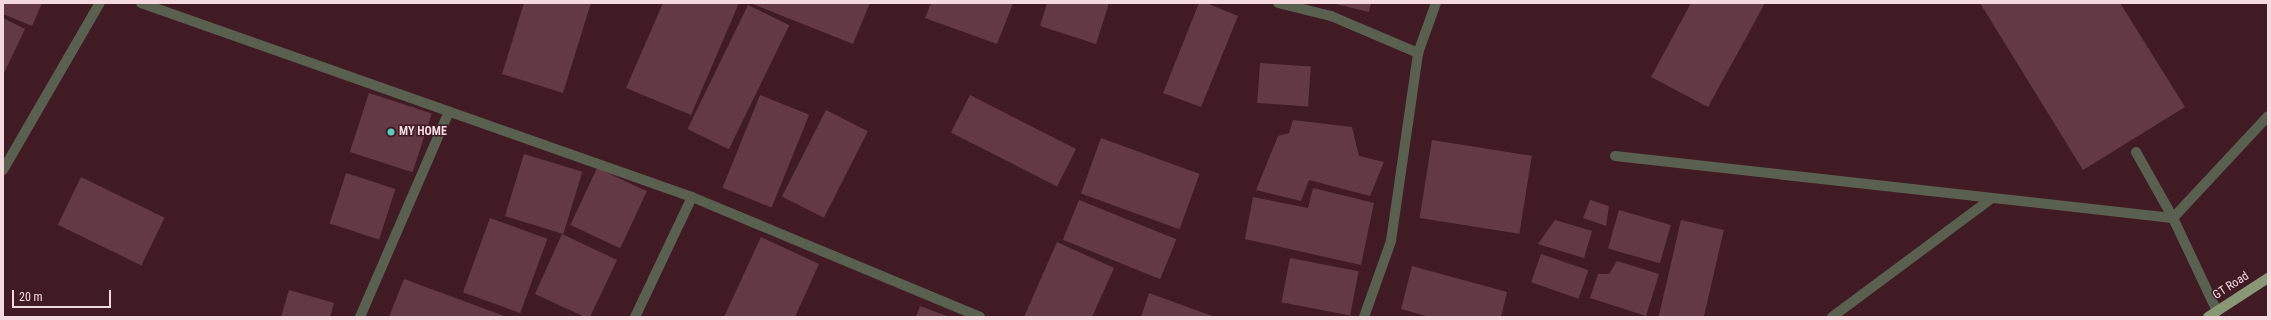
<!DOCTYPE html>
<style>
body{margin:0}
#map{position:relative;width:2271px;height:320px;overflow:hidden;background:#401b24;font-family:"Roboto Condensed",sans-serif}
div>[style]{position:absolute}
.building>*{inset:0;background:#633a43;transform-origin:0 0}
.minor>*{height:10px;margin:-5px;padding:0 5px;transform-origin:5px;border-radius:5px;background:#596050}
.major>*{height:10px;margin:-5px;padding:0 5px;transform-origin:5px;border-radius:5px;background:#889776}
.dots>*{width:11px;height:11px;translate:-50% -50%;box-sizing:border-box;border:2px solid #401b24;border-radius:50%}
span{translate:-50% -50%;white-space:nowrap;text-align:center;line-height:1.15;-webkit-text-stroke:3px #401b24;paint-order:stroke}
.poi-label{font-size:12px;color:#f4dade;font-weight:700}
.left{translate:0 -50%;text-align:left}
.street-label{font-size:12px;color:#f4dade}
.frame{position:absolute;inset:0;border:4px solid #f4dade;pointer-events:none}
.scale{position:absolute;left:12px;top:290px;width:99px;height:18px;box-sizing:border-box;border:2px solid #f4dade;border-top:0;padding-left:5px;font-size:12px;line-height:14px;white-space:nowrap;color:#f4dade;-webkit-text-stroke:3px #401b24;paint-order:stroke}
</style>
<div id="map">
<div class="building">
<div style="clip-path:polygon(3px 3px,42px 3px,32px 26px,3px 14px)"></div>
<div style="clip-path:polygon(524px 3px,591px 3px,563px 93px,502px 74px)"></div>
<div style="clip-path:polygon(663px 3px,739px 3px,691px 115px,626px 88px)"></div>
<div style="clip-path:polygon(750px 3px,870px 3px,853px 44px)"></div>
<div style="clip-path:polygon(931px 3px,1013px 3px,997px 44px,925px 18px)"></div>
<div style="clip-path:polygon(1047px 3px,1109px 3px,1096px 44px,1040px 26px)"></div>
<div style="clip-path:polygon(1199px 3px,1206px 3px,1238px 16px,1201px 107px,1163px 93px)"></div>
<div style="clip-path:polygon(1332px 3px,1371px 3px,1369px 12px)"></div>
<div style="clip-path:polygon(1691px 3px,1765px 3px,1708px 107px,1651px 77px)"></div>
<div style="clip-path:polygon(1980px 3px,2120px 3px,2185px 107px,2083px 170px)"></div>
<div style="left:748px;top:5px;width:46px;height:138px;rotate:26deg"></div>
<div style="clip-path:polygon(3px 18px,25px 29px,3px 75px)"></div>
<div style="left:1260px;top:63px;width:51px;height:40px;rotate:4deg"></div>
<div style="left:369px;top:93px;width:66px;height:62px;rotate:18deg"></div>
<div style="left:760px;top:95px;width:53px;height:100px;rotate:22deg"></div>
<div style="left:970px;top:95px;width:119px;height:42px;rotate:27deg"></div>
<div style="left:826px;top:110px;width:47px;height:97px;rotate:27deg"></div>
<div style="clip-path:polygon(1293px 120px,1352px 127px,1359px 156px,1384px 162px,1370px 196px,1309px 180px,1301px 201px,1256px 190px,1278px 136px,1289px 133px)"></div>
<div style="left:1101px;top:138px;width:105px;height:59px;rotate:20deg"></div>
<div style="left:1432px;top:140px;width:101px;height:79px;rotate:9deg"></div>
<div style="left:524px;top:154px;width:61px;height:65px;rotate:17deg"></div>
<div style="left:597px;top:168px;width:55px;height:63px;rotate:25deg"></div>
<div style="left:346px;top:173px;width:52px;height:53px;rotate:18deg"></div>
<div style="left:81px;top:177px;width:93px;height:53px;rotate:26deg"></div>
<div style="clip-path:polygon(1313px 188px,1374px 203px,1361px 265px,1245px 239px,1253px 197px,1308px 208px)"></div>
<div style="left:1079px;top:200px;width:105px;height:43px;rotate:22deg"></div>
<div style="clip-path:polygon(1590px 200px,1609px 206px,1606px 226px,1583px 218px)"></div>
<div style="left:1619px;top:210px;width:54px;height:40px;rotate:16deg"></div>
<div style="left:490px;top:218px;width:61px;height:79px;rotate:20deg"></div>
<div style="clip-path:polygon(1555px 220px,1592px 231px,1584px 258px,1538px 244px)"></div>
<div style="left:1681px;top:220px;width:44px;height:100px;rotate:13deg"></div>
<div style="clip-path:polygon(562px 234px,617px 260px,590px 317px,585px 317px,535px 294px)"></div>
<div style="clip-path:polygon(761px 237px,819px 264px,795px 317px,724px 317px)"></div>
<div style="clip-path:polygon(1057px 242px,1114px 268px,1092px 317px,1024px 317px)"></div>
<div style="left:1541px;top:254px;width:50px;height:30px;rotate:19deg"></div>
<div style="left:1290px;top:258px;width:70px;height:45px;rotate:11deg"></div>
<div style="clip-path:polygon(1617px 261px,1659px 274px,1646px 316px,1590px 298px,1598px 274px,1609px 274px)"></div>
<div style="clip-path:polygon(1412px 266px,1507px 292px,1501px 317px,1430px 317px,1401px 309px)"></div>
<div style="clip-path:polygon(404px 279px,507px 317px,389px 317px)"></div>
<div style="clip-path:polygon(289px 290px,334px 303px,330px 317px,281px 317px)"></div>
<div style="clip-path:polygon(1149px 293px,1215px 317px,1141px 317px)"></div>
<div style="clip-path:polygon(920px 306px,949px 317px,916px 317px)"></div>
</div>
<div class="minor">
<div style="left:141px;top:3px;width:584px;rotate:19.4deg"></div>
<div style="left:692px;top:197px;width:312px;rotate:22.6deg"></div>
<div style="left:1278px;top:3px;width:55px;rotate:13.8deg"></div>
<div style="left:1331px;top:16px;width:95px;rotate:23deg"></div>
<div style="left:2136px;top:152px;width:76px;rotate:60.7deg"></div>
<div style="left:2173px;top:218px;width:103px;rotate:64.7deg"></div>
<div style="left:1615px;top:156px;width:561px;rotate:6.34deg"></div>
<div style="left:2173px;top:218px;width:139px;rotate:-47deg"></div>
<div style="left:3px;top:170px;width:193px;rotate:-59.9deg"></div>
<div style="left:360px;top:317px;width:224px;rotate:-66.6deg"></div>
<div style="left:635px;top:317px;width:133px;rotate:-64.6deg"></div>
<div style="left:1364px;top:317px;width:81px;rotate:-70.4deg"></div>
<div style="left:1391px;top:241px;width:190px;rotate:-81.8deg"></div>
<div style="left:1418px;top:53px;width:53px;rotate:-70.2deg"></div>
<div style="left:1832px;top:317px;width:199px;rotate:-36.6deg"></div>
</div>
<div class="major">
<div style="left:2208px;top:317px;width:72px;rotate:-33deg"></div>
</div>
<div class="dots">
<div style="left:391px;top:132px;background:#56cec3"></div>
</div>
<div class="poi-label">
<span class="left" style="left:399px;top:132px">MY HOME</span>
</div>
<div class="street-label">
<span style="left:2231px;top:286px;rotate:-33deg">GT Road</span>
</div>
<div class="frame"></div>
<div class="scale">20 m</div>
</div>
